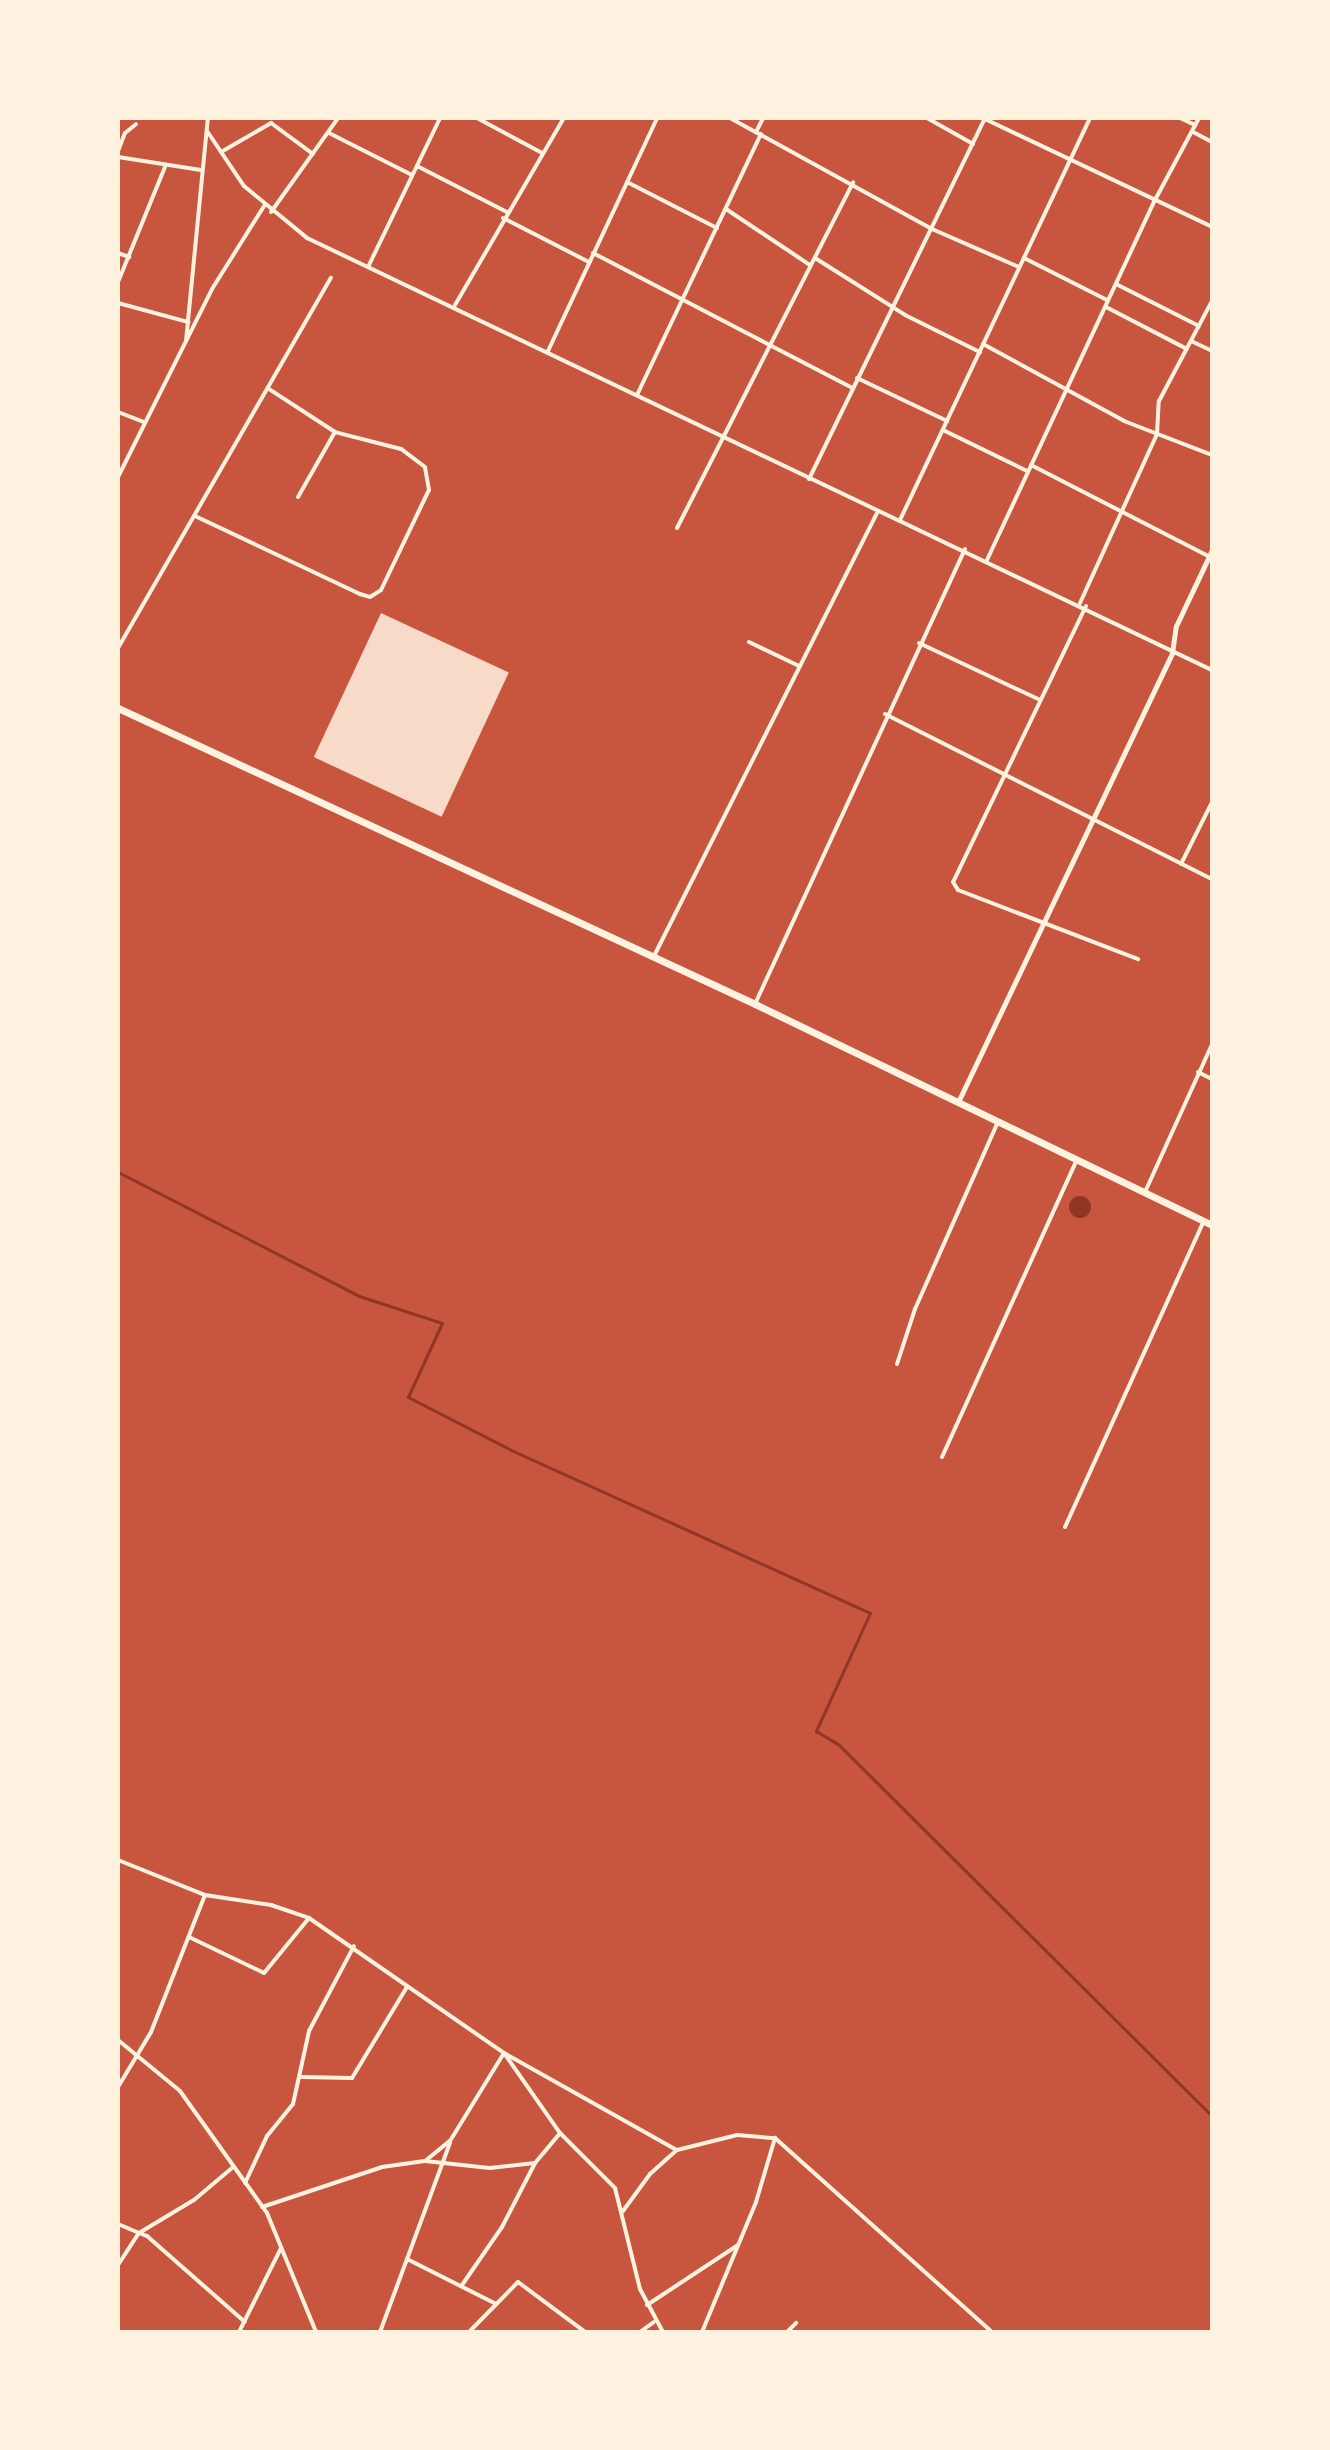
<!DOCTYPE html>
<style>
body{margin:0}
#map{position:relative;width:1330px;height:2450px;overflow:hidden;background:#c8553d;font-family:"Roboto Condensed",sans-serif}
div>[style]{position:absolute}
.water>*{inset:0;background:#8f3625}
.round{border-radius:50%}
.stream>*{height:3px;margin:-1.5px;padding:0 1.5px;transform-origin:1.5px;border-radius:1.5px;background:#8f3625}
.building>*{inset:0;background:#f7dbc8;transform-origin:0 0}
.minor>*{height:4px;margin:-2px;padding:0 2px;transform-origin:2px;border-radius:2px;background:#fff3e0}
.tertiary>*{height:5px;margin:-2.5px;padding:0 2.5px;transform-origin:2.5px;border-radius:2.5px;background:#fff3e0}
.trunk>*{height:7px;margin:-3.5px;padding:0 3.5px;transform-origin:3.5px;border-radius:3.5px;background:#fff3e0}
span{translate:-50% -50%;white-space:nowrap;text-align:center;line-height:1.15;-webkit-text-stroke:6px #fff3e0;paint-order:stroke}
.frame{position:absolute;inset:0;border:120px solid #fff3e0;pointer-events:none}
</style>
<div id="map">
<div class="water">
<div class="round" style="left:1069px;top:1196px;width:22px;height:22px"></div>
</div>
<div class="stream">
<div style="left:118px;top:1172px;width:271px;rotate:27.2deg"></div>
<div style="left:359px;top:1296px;width:87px;rotate:18deg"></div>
<div style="left:442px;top:1323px;width:81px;rotate:114.7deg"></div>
<div style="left:408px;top:1397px;width:116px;rotate:27.2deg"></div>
<div style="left:511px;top:1450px;width:394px;rotate:24.4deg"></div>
<div style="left:870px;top:1613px;width:130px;rotate:114.6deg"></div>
<div style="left:816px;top:1731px;width:27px;rotate:31deg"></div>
<div style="left:839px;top:1745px;width:526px;rotate:44.85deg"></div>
</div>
<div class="building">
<div style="left:381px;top:613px;width:141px;height:159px;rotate:25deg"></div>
</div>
<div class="minor">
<div style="left:477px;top:118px;width:74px;rotate:28.3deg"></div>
<div style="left:730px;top:118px;width:230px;rotate:28.8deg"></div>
<div style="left:932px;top:229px;width:95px;rotate:23.6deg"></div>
<div style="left:927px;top:118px;width:53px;rotate:29.5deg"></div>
<div style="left:1180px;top:118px;width:17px;rotate:25deg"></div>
<div style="left:985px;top:119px;width:251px;rotate:25.4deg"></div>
<div style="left:207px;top:131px;width:66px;rotate:56.1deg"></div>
<div style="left:244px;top:186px;width:82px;rotate:39.5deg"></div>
<div style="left:307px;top:238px;width:1003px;rotate:25.52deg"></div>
<div style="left:756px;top:132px;width:16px;rotate:-63deg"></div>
<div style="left:1193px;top:132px;width:21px;rotate:28deg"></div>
<div style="left:329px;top:133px;width:93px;rotate:26.8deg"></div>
<div style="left:118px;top:151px;width:19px;rotate:-69deg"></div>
<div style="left:125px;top:133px;width:14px;rotate:-39deg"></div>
<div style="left:221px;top:152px;width:58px;rotate:-30.1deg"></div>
<div style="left:271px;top:123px;width:52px;rotate:36.4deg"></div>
<div style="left:118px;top:157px;width:84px;rotate:8.9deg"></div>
<div style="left:417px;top:166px;width:101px;rotate:27.1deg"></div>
<div style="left:627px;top:182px;width:101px;rotate:27.1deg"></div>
<div style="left:726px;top:209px;width:101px;rotate:33.7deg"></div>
<div style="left:271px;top:212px;width:115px;rotate:-54.5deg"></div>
<div style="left:503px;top:218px;width:97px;rotate:27.1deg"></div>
<div style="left:118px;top:253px;width:12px;rotate:20deg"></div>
<div style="left:593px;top:253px;width:292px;rotate:27.5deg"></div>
<div style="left:815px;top:258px;width:107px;rotate:32.3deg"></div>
<div style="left:905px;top:315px;width:84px;rotate:26.3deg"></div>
<div style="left:1024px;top:258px;width:93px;rotate:26.8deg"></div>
<div style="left:369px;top:265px;width:163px;rotate:-64.2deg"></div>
<div style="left:118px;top:282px;width:124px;rotate:-67.8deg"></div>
<div style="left:1116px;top:284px;width:93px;rotate:26.8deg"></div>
<div style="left:118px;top:303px;width:73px;rotate:15.2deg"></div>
<div style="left:455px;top:305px;width:216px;rotate:-59.8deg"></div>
<div style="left:1106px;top:307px;width:91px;rotate:27.4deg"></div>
<div style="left:186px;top:341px;width:224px;rotate:-84.4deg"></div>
<div style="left:1191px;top:341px;width:23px;rotate:25deg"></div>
<div style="left:983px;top:344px;width:161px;rotate:28.6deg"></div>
<div style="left:1124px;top:421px;width:94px;rotate:21.1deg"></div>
<div style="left:548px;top:351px;width:257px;rotate:-64.9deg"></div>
<div style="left:857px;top:378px;width:100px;rotate:25.5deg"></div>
<div style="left:637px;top:395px;width:289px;rotate:-64.6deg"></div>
<div style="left:118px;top:412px;width:28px;rotate:21deg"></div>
<div style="left:943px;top:430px;width:93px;rotate:26deg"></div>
<div style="left:1031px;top:465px;width:203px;rotate:27.2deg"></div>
<div style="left:118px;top:477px;width:210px;rotate:-63.4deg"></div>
<div style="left:212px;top:289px;width:98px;rotate:-57.9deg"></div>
<div style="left:809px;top:479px;width:402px;rotate:-64deg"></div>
<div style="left:298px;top:497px;width:75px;rotate:-60.4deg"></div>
<div style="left:195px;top:516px;width:183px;rotate:25.3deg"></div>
<div style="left:360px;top:594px;width:10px;rotate:17deg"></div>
<div style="left:370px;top:597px;width:13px;rotate:-32deg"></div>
<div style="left:381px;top:590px;width:111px;rotate:-64.4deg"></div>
<div style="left:429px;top:490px;width:23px;rotate:-100deg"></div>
<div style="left:425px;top:467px;width:30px;rotate:-143deg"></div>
<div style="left:401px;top:449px;width:68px;rotate:-165.6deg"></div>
<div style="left:335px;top:432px;width:79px;rotate:-146.9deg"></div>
<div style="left:900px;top:520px;width:445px;rotate:-64.7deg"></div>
<div style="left:677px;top:528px;width:388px;rotate:-63deg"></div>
<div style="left:987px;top:560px;width:397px;rotate:-65deg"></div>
<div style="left:1155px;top:200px;width:93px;rotate:-61.8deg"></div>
<div style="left:1080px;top:603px;width:186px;rotate:-65.5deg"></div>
<div style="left:1157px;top:434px;width:33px;rotate:-87deg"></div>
<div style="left:1159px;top:401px;width:113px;rotate:-62.1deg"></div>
<div style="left:1086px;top:606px;width:306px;rotate:115.7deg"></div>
<div style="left:953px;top:882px;width:9px;rotate:58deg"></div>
<div style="left:958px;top:890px;width:193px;rotate:21deg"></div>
<div style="left:749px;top:642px;width:55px;rotate:25.6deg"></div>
<div style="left:919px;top:643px;width:134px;rotate:25.2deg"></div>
<div style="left:118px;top:648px;width:427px;rotate:-60.1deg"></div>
<div style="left:885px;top:714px;width:366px;rotate:26.8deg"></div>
<div style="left:1181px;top:864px;width:69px;rotate:-63.4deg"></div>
<div style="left:653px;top:958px;width:500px;rotate:-63.28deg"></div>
<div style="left:755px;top:1004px;width:501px;rotate:-65.22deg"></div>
<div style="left:1198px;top:1072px;width:16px;rotate:27deg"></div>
<div style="left:1145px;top:1192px;width:162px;rotate:-65.6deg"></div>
<div style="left:897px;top:1364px;width:58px;rotate:-71.9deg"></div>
<div style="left:915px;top:1309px;width:205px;rotate:-66.1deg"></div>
<div style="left:942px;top:1457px;width:326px;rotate:-65.6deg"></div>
<div style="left:1065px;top:1527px;width:336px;rotate:-65.6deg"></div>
<div style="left:118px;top:1860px;width:94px;rotate:21.9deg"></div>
<div style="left:205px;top:1895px;width:67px;rotate:8.6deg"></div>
<div style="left:271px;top:1905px;width:40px;rotate:18.9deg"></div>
<div style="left:309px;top:1918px;width:237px;rotate:34.7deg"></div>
<div style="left:504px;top:2053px;width:98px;rotate:55deg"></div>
<div style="left:560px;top:2133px;width:78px;rotate:45deg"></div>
<div style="left:615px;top:2188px;width:104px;rotate:76.1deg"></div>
<div style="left:640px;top:2289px;width:49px;rotate:61.9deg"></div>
<div style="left:189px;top:1937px;width:83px;rotate:25.6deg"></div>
<div style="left:264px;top:1973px;width:71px;rotate:-50.7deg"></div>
<div style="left:118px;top:2040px;width:80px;rotate:39.4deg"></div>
<div style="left:180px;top:2091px;width:150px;rotate:54.5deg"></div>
<div style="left:267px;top:2213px;width:129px;rotate:67.6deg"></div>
<div style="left:302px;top:2077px;width:50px;rotate:1.1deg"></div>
<div style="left:352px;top:2078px;width:106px;rotate:-58.9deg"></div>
<div style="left:118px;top:2087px;width:64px;rotate:-59deg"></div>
<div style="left:151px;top:2032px;width:147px;rotate:-68.5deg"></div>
<div style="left:425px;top:2161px;width:65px;rotate:6.1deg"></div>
<div style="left:490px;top:2168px;width:45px;rotate:-6.3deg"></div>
<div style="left:245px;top:2183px;width:52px;rotate:-64.9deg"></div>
<div style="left:267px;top:2136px;width:41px;rotate:-50.9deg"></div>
<div style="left:293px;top:2104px;width:75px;rotate:-77.6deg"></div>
<div style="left:309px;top:2031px;width:96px;rotate:-62.1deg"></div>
<div style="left:262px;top:2207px;width:126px;rotate:-18.4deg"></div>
<div style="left:382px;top:2167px;width:43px;rotate:-7.9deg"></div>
<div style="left:425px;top:2161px;width:32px;rotate:-39deg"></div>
<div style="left:450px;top:2141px;width:103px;rotate:-58.5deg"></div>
<div style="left:504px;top:2053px;width:198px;rotate:29.3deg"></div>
<div style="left:623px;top:2211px;width:46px;rotate:-53.9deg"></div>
<div style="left:650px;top:2174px;width:36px;rotate:-42deg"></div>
<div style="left:677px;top:2150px;width:62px;rotate:-14deg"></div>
<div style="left:737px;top:2135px;width:38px;rotate:5deg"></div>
<div style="left:775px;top:2138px;width:291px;rotate:41.8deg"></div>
<div style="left:118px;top:2224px;width:23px;rotate:23deg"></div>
<div style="left:139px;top:2233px;width:64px;rotate:-31deg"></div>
<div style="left:194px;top:2200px;width:50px;rotate:-40.1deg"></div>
<div style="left:407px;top:2259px;width:100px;rotate:26.8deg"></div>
<div style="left:118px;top:2265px;width:38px;rotate:-57deg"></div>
<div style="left:139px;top:2233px;width:9px;rotate:21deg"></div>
<div style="left:147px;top:2236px;width:130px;rotate:41.3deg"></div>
<div style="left:462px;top:2285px;width:70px;rotate:-55.4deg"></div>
<div style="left:502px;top:2227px;width:72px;rotate:-62.7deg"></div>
<div style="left:535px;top:2163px;width:39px;rotate:-50deg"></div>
<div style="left:647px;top:2305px;width:109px;rotate:-33.4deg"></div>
<div style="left:239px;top:2332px;width:94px;rotate:-63.4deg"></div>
<div style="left:380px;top:2332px;width:202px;rotate:-69.7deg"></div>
<div style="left:469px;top:2332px;width:70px;rotate:-45.6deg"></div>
<div style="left:518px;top:2282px;width:84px;rotate:36.7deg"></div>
<div style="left:640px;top:2332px;width:17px;rotate:-36deg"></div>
<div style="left:702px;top:2332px;width:141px;rotate:-67.4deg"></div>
<div style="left:756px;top:2202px;width:67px;rotate:-73.5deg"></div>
<div style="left:787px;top:2332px;width:13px;rotate:-45deg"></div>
</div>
<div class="tertiary">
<div style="left:958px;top:1102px;width:497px;rotate:-64.5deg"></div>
<div style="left:1172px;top:653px;width:27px;rotate:-82deg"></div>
<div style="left:1176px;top:626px;width:84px;rotate:-64.7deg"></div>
</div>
<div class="trunk">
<div style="left:118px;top:708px;width:702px;rotate:24.92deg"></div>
<div style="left:755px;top:1004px;width:508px;rotate:25.81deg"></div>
</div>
<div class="frame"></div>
</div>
